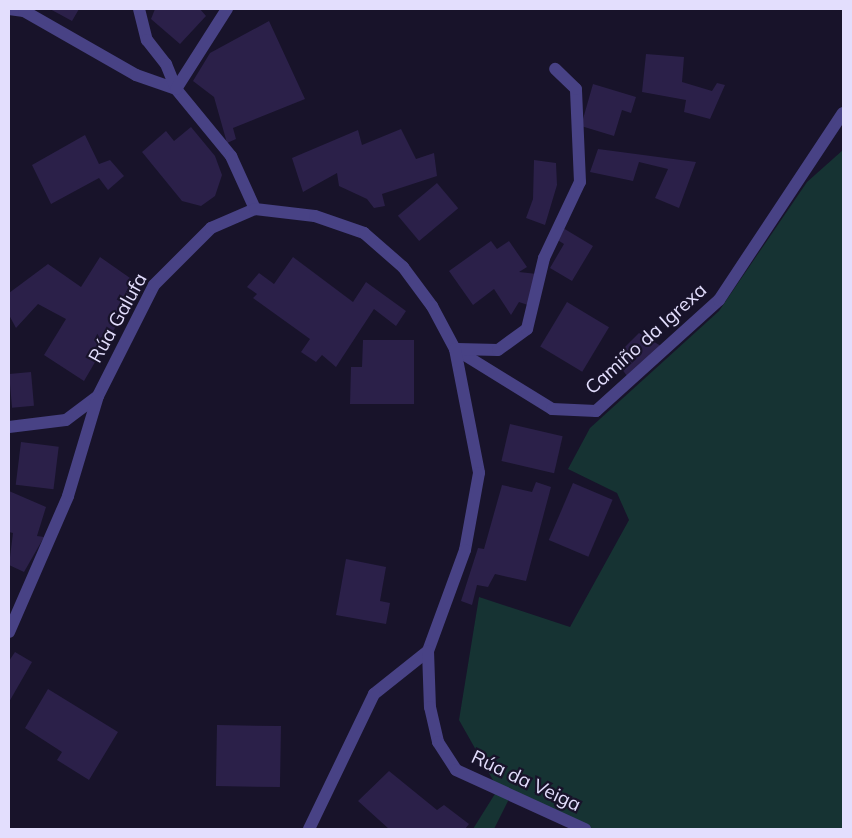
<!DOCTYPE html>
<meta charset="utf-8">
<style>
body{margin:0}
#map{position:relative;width:852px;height:838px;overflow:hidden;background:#18132a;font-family:Mulish,sans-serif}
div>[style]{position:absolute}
.green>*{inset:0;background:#163333}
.building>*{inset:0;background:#2b2049;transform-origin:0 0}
.street>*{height:12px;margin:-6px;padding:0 6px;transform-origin:6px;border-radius:6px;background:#484285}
span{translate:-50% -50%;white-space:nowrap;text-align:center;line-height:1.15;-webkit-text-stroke:4.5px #18132a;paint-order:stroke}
.street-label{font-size:19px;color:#e3defd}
.frame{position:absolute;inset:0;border:10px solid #e3defd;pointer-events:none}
</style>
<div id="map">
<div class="green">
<div style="clip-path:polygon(843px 150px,843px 829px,583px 829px,511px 795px,494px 829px,473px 829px,498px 789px,459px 720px,479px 597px,570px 627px,629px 520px,617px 493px,568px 469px,590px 428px,719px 311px,807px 182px)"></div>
</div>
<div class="building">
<div style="clip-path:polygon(50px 9px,79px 9px,72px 21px)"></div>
<div style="clip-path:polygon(155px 9px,200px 9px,206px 16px,180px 44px,151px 19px)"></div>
<div style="clip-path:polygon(269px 21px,305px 99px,233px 128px,236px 139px,227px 143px,214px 97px,193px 81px,210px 53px)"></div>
<div style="clip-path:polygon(646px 54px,684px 57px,682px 82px,712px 91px,717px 83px,725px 85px,710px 119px,684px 112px,686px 100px,642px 92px)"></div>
<div style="clip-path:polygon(593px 84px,636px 97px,631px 113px,622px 110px,614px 136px,581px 126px)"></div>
<div style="clip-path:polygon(191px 127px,215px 156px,222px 175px,215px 196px,201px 206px,182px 201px,142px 152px,166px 131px,174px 141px)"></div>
<div style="clip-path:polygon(401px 129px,416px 159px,434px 153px,437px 176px,382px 194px,385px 206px,374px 208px,367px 199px,339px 186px,337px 173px,303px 192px,292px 158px,358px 130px,362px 145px)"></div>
<div style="clip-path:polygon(85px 135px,99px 164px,110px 160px,124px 176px,108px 190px,99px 178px,51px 204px,32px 165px)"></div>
<div style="clip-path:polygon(598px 149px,696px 162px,679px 208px,655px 198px,668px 169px,639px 162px,633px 181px,590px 172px)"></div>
<div style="clip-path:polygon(534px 160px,556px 163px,557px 185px,545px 225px,526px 218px,533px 199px)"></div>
<div style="left:437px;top:183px;width:33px;height:51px;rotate:50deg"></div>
<div style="clip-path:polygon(563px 228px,593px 246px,572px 281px,550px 268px,564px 244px,556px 239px)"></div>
<div style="clip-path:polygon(491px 241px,497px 249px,509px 241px,527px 267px,519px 272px,537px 274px,528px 305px,519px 302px,511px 315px,494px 289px,473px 305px,449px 271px)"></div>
<div style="clip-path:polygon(100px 257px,140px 285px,84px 381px,44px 355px,66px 319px,38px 304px,16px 328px,9px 315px,9px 293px,48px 264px,81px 287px)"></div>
<div style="clip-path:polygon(293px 257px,353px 302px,366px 282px,406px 311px,396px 326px,374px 309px,336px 367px,322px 355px,316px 362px,301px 352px,310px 339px,253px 298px,257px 294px,247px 287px,259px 273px,274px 284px)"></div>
<div style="left:567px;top:302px;width:49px;height:52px;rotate:31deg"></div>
<div style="clip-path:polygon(639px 333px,661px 346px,627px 376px,614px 358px)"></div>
<div style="clip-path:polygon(363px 340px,414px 340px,414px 404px,350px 404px,351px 367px,362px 367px)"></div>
<div style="left:31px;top:372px;width:34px;height:22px;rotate:85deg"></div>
<div style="left:510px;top:424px;width:54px;height:38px;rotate:13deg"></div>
<div style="left:21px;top:442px;width:38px;height:43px;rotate:7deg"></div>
<div style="clip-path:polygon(536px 482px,551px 487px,526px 581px,495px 574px,488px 587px,477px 585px,472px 605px,461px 601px,478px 548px,484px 549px,502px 485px,532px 492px)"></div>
<div style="left:573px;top:483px;width:43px;height:62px;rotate:23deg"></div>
<div style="clip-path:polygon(9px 491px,46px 507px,37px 536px,44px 537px,24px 572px,9px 565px,13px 533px,9px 532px)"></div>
<div style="clip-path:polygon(346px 559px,386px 567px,380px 601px,390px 603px,386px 624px,336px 615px)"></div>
<div style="clip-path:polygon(15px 652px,32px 662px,9px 702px,9px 661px)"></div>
<div style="clip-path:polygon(48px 689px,118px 732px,89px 780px,57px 760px,62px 752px,25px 728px)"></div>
<div style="left:217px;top:725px;width:64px;height:61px;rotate:1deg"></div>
<div style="clip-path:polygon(389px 771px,437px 810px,444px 805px,469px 824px,465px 829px,389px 829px,358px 801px)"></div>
</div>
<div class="street">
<div style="left:9px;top:9px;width:15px;rotate:8deg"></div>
<div style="left:24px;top:11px;width:129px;rotate:29.7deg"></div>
<div style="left:136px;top:75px;width:42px;rotate:19.3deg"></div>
<div style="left:176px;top:89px;width:87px;rotate:50.6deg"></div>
<div style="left:231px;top:156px;width:58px;rotate:65.6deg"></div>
<div style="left:139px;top:9px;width:32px;rotate:76deg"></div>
<div style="left:147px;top:40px;width:31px;rotate:52deg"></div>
<div style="left:166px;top:64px;width:27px;rotate:68deg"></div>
<div style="left:176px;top:89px;width:95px;rotate:-57.5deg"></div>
<div style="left:455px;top:349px;width:114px;rotate:31.7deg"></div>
<div style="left:552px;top:409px;width:44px;rotate:2.6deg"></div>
<div style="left:596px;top:411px;width:166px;rotate:-42.1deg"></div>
<div style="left:719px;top:300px;width:224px;rotate:-56.5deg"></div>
<div style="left:457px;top:349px;width:41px;rotate:1.4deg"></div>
<div style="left:498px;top:350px;width:36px;rotate:-36deg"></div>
<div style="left:527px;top:329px;width:73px;rotate:-76.5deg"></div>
<div style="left:544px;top:258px;width:84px;rotate:-64.7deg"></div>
<div style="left:580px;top:182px;width:93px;rotate:-92.5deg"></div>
<div style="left:576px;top:89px;width:29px;rotate:-136deg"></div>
<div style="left:9px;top:427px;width:57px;rotate:-7deg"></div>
<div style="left:66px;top:420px;width:40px;rotate:-37deg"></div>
<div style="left:98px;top:396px;width:124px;rotate:-63.2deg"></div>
<div style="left:154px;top:285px;width:81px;rotate:-45deg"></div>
<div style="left:211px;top:228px;width:48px;rotate:-23.4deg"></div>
<div style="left:255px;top:209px;width:60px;rotate:6.7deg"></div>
<div style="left:315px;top:216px;width:52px;rotate:19.1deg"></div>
<div style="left:364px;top:233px;width:52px;rotate:41.1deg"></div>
<div style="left:403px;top:267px;width:49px;rotate:53.4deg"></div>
<div style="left:432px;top:306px;width:49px;rotate:61.9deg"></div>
<div style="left:455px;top:349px;width:126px;rotate:79deg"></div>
<div style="left:479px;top:473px;width:78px;rotate:100.3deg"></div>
<div style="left:465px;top:550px;width:108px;rotate:110.1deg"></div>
<div style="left:428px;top:651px;width:69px;rotate:141.5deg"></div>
<div style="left:374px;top:694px;width:150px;rotate:115.7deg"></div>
<div style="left:9px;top:632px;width:148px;rotate:-66.5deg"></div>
<div style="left:68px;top:496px;width:104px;rotate:-73.3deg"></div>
<div style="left:428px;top:651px;width:56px;rotate:88deg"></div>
<div style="left:430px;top:707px;width:36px;rotate:77deg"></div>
<div style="left:438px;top:742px;width:33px;rotate:57deg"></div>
<div style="left:456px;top:770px;width:142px;rotate:24.6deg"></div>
</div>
<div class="street-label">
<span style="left:118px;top:318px;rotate:-61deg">Rúa Galufa</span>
<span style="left:646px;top:339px;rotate:-42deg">Camiño da Igrexa</span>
<span style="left:526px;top:781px;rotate:25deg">Rúa da Veiga</span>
</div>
<div class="frame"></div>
</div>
